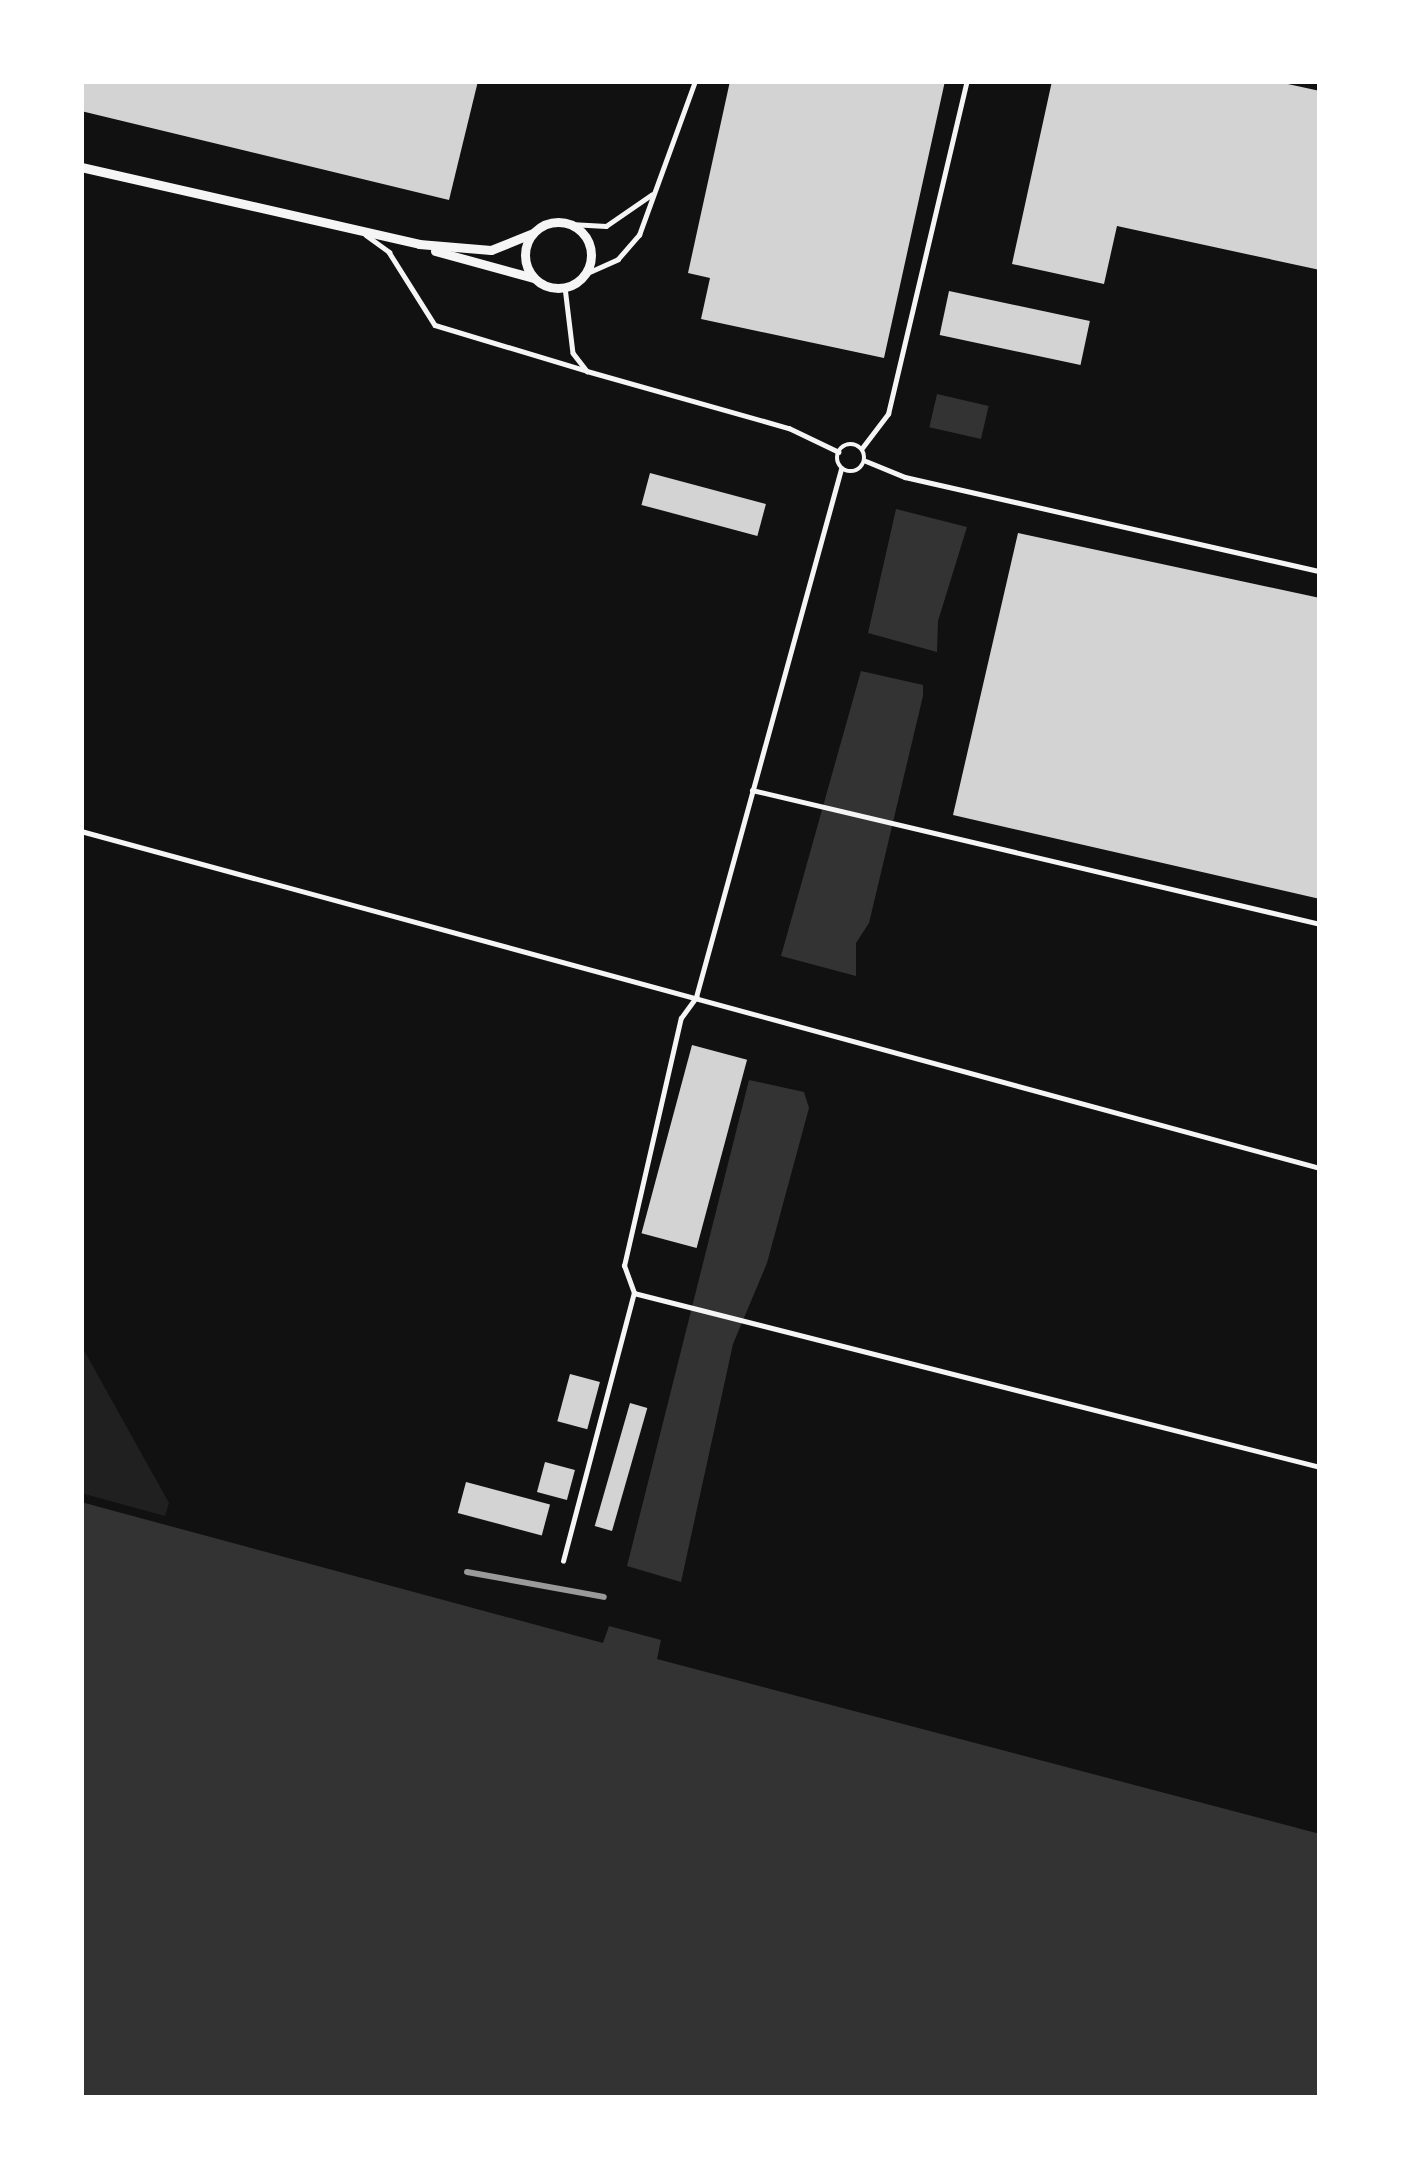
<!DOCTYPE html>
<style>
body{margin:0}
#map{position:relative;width:1401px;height:2179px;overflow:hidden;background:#111;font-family:Mulish,sans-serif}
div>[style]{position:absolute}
.green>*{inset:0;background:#202020}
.water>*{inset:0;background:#333;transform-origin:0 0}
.building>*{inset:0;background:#d3d3d3;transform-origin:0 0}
.service>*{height:4.5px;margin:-2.25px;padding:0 2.25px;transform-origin:2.25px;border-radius:2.25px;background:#f5f5f5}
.service>.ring{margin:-2.25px;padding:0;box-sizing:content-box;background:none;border:4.5px solid #f5f5f5;border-radius:50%}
.minor>*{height:9px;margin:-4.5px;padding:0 4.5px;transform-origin:4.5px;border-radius:4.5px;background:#f5f5f5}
.minor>.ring{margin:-4.5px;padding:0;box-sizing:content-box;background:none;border:9px solid #f5f5f5;border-radius:50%}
.rail>*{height:6px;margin:-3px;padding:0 3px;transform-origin:3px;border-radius:3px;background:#9a9a9a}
span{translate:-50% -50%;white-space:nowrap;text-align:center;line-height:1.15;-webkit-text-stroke:12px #fff;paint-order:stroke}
.frame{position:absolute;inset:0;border:84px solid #fff;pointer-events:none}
</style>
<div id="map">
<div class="green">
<div style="clip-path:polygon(81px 1345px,169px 1503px,165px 1516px,81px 1493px)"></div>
</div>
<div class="water">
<div style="left:937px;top:394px;width:53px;height:34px;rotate:13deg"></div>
<div style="clip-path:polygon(896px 509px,967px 527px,938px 621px,937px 652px,868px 633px)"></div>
<div style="clip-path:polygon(861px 671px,923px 685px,923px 696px,869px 923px,856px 943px,856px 976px,781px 956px)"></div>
<div style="clip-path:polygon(749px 1080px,804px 1092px,809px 1108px,767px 1263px,733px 1344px,681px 1582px,627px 1566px)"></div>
<div style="clip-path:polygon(81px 1502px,603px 1643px,609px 1626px,661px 1640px,657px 1659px,1320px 1834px,1320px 2098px,81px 2098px)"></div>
</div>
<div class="building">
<div style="clip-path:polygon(81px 81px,478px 81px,449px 200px,81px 111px)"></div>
<div style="clip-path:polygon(730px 81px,945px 81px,884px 358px,701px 319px,710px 278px,688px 273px)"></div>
<div style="clip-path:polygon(1052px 81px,1274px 81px,1320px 91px,1320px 270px,1117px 226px,1104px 284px,1012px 264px)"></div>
<div style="left:949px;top:291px;width:144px;height:45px;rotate:12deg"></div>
<div style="left:650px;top:473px;width:120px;height:33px;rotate:15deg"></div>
<div style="clip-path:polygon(1018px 533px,1320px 598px,1320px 899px,953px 815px)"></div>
<div style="left:692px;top:1045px;width:57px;height:195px;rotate:15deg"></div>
<div style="left:570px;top:1374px;width:31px;height:49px;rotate:15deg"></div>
<div style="left:630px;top:1403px;width:18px;height:128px;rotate:16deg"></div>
<div style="left:545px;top:1462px;width:31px;height:31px;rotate:15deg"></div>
<div style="left:466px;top:1482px;width:87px;height:32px;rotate:15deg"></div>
</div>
<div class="service">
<div style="left:570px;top:224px;width:36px;rotate:3deg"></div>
<div style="left:606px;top:226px;width:55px;rotate:-34.6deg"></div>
<div style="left:366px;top:235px;width:29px;rotate:36deg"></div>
<div style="left:389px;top:252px;width:86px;rotate:57.8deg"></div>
<div style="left:435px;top:325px;width:156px;rotate:16.8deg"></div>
<div style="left:585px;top:274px;width:36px;rotate:-24deg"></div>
<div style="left:618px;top:259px;width:32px;rotate:-49deg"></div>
<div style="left:639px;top:235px;width:164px;rotate:-70deg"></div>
<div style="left:565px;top:287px;width:66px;rotate:83.1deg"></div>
<div style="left:573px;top:353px;width:23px;rotate:52deg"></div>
<div style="left:587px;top:371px;width:210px;rotate:15.8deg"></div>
<div style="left:789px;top:428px;width:55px;rotate:25.6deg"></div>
<div class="ring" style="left:837px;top:444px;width:23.5px;height:23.5px"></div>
<div style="left:862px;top:448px;width:43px;rotate:-52.6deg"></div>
<div style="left:888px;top:414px;width:342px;rotate:-76.7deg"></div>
<div style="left:866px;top:461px;width:42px;rotate:22.3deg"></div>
<div style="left:905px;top:477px;width:426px;rotate:12.8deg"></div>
<div style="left:752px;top:790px;width:584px;rotate:13.27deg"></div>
<div style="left:81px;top:831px;width:1284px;rotate:15.22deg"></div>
<div style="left:634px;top:1293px;width:708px;rotate:14.23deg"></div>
<div style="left:563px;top:1561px;width:277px;rotate:-75.2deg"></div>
<div style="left:634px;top:1293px;width:29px;rotate:-110deg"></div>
<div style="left:624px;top:1266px;width:254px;rotate:-77.1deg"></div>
<div style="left:681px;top:1018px;width:26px;rotate:-54deg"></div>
<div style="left:696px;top:997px;width:548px;rotate:-74.64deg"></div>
</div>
<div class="minor">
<div style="left:81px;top:167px;width:347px;rotate:12.8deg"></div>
<div style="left:419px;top:244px;width:72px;rotate:4.8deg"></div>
<div style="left:491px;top:250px;width:45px;rotate:-22deg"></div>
<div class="ring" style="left:525px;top:222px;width:57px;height:57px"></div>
<div style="left:435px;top:251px;width:103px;rotate:15.3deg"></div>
</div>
<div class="rail">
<div style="left:467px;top:1572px;width:139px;rotate:10.3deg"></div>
</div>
<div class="frame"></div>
</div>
